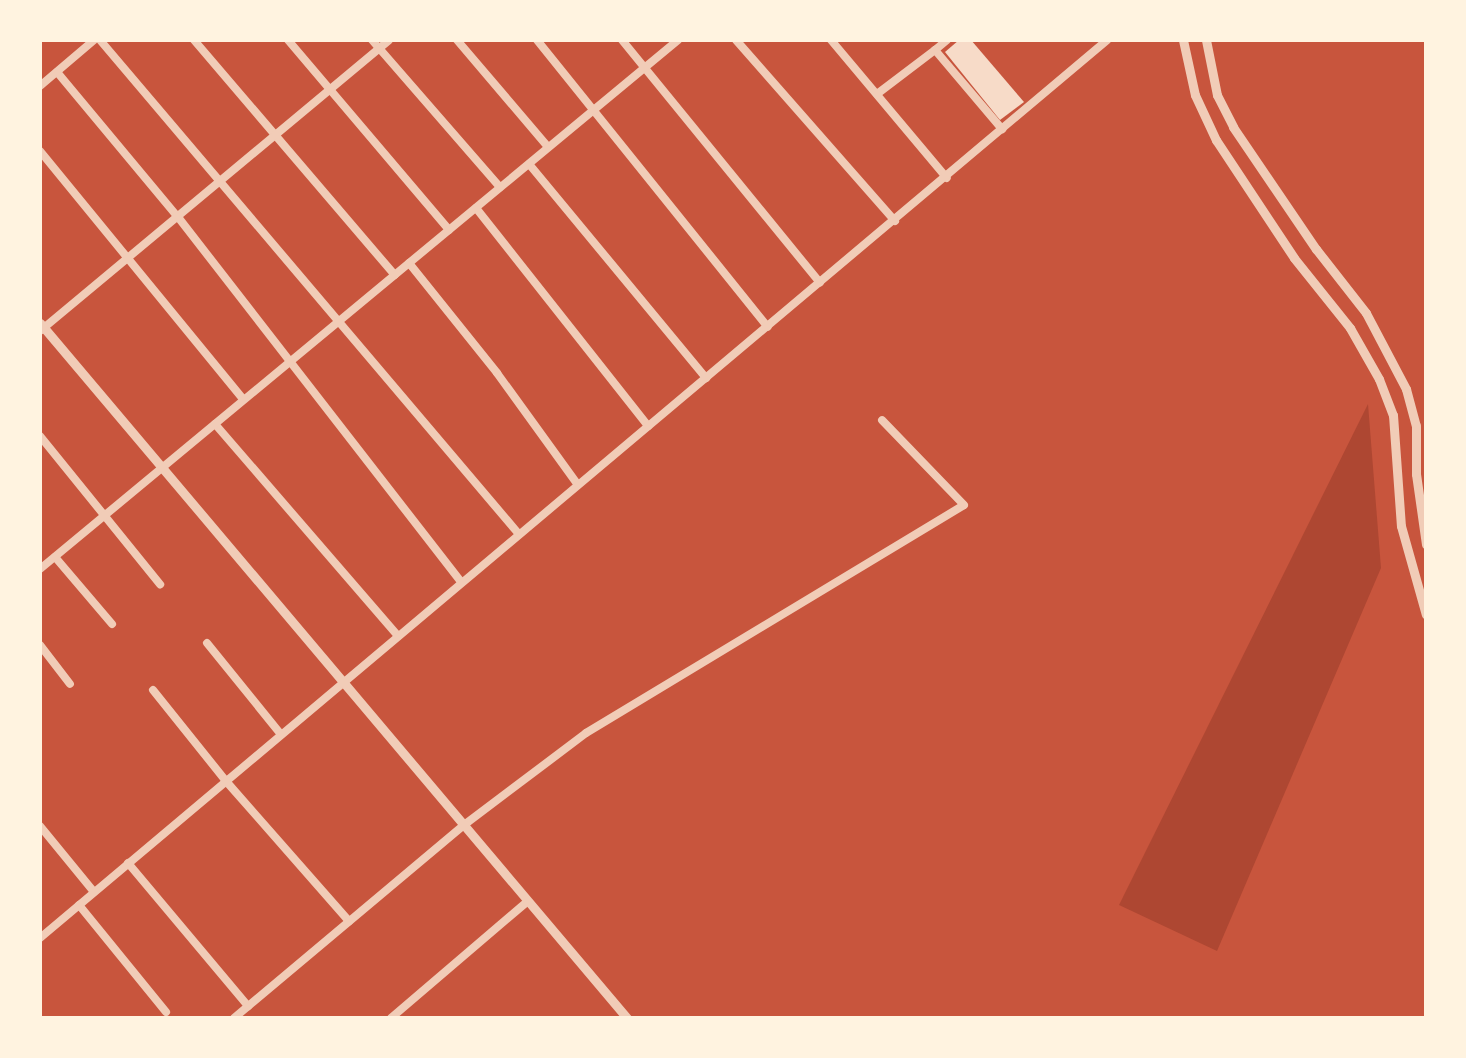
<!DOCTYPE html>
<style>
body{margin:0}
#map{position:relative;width:1466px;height:1058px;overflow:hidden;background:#c8553d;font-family:"Fira Sans",sans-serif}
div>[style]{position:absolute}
.green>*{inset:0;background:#ae4732}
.building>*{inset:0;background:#f7dbc8}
.minor>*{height:8px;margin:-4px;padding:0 4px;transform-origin:4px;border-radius:4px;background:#f1ccb7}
.tertiary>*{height:9px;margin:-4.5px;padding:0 4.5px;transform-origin:4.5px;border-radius:4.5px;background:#f1ccb7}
span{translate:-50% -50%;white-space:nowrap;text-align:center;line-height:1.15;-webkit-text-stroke:6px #fff3e0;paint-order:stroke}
.frame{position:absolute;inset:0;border:42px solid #fff3e0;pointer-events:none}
</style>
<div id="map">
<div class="green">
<div style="clip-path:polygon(1368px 404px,1381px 568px,1217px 951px,1119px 905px)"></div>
</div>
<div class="building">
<div style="clip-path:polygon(959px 40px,971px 40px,1024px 102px,1000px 120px,945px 52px)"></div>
</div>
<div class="minor">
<div style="left:100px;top:40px;width:646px;rotate:49.71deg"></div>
<div style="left:194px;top:40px;width:309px;rotate:49.5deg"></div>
<div style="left:288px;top:40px;width:249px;rotate:49.7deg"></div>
<div style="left:372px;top:40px;width:195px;rotate:49deg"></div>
<div style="left:457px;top:40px;width:140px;rotate:49.6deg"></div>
<div style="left:537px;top:40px;width:368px;rotate:51.2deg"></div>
<div style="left:622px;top:40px;width:313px;rotate:50.8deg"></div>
<div style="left:736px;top:40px;width:241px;rotate:48.7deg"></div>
<div style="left:831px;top:40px;width:180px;rotate:50deg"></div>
<div style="left:947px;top:40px;width:16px;rotate:140deg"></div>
<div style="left:935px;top:50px;width:104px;rotate:49.7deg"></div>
<div style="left:57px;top:72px;width:189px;rotate:50.2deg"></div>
<div style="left:178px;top:217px;width:462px;rotate:52.2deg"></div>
<div style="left:40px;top:86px;width:71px;rotate:-40.4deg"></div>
<div style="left:877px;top:94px;width:73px;rotate:-37.2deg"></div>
<div style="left:40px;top:151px;width:320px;rotate:50.7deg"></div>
<div style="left:529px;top:164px;width:278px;rotate:50.4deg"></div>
<div style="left:476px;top:208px;width:278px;rotate:51.7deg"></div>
<div style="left:409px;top:263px;width:141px;rotate:51.3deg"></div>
<div style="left:497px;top:373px;width:138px;rotate:54.1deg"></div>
<div style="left:40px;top:331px;width:454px;rotate:-39.8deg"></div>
<div style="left:215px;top:424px;width:280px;rotate:49.2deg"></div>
<div style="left:40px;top:436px;width:191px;rotate:51deg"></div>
<div style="left:55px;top:557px;width:88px;rotate:49.6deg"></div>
<div style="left:40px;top:569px;width:829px;rotate:-39.66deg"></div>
<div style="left:207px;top:643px;width:116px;rotate:51deg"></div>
<div style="left:40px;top:645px;width:49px;rotate:52.4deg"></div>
<div style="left:153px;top:690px;width:115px;rotate:51.3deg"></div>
<div style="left:225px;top:780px;width:188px;rotate:48.7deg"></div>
<div style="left:40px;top:826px;width:85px;rotate:50.7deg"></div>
<div style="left:128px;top:863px;width:187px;rotate:50deg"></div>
<div style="left:79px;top:905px;width:138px;rotate:50.9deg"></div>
<div style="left:40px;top:938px;width:1395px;rotate:-40.08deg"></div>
<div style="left:234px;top:1018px;width:300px;rotate:-40deg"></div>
<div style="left:464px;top:825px;width:153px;rotate:-37deg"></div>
<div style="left:586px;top:733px;width:441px;rotate:-31.1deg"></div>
<div style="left:964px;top:505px;width:118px;rotate:-134deg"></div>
<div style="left:391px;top:1018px;width:180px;rotate:-40.5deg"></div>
</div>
<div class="tertiary">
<div style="left:1183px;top:40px;width:56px;rotate:77.7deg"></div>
<div style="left:1195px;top:95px;width:50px;rotate:65deg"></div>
<div style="left:1216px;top:140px;width:141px;rotate:56.5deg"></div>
<div style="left:1294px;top:258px;width:90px;rotate:51.3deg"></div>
<div style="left:1350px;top:328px;width:59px;rotate:60.4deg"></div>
<div style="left:1379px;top:379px;width:39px;rotate:69deg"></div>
<div style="left:1393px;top:415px;width:111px;rotate:85.9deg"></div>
<div style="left:1401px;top:526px;width:92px;rotate:74.3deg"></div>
<div style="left:1206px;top:40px;width:56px;rotate:78.7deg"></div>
<div style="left:1217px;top:95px;width:36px;rotate:63deg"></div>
<div style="left:1233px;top:127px;width:148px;rotate:55.8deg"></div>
<div style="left:1316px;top:249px;width:81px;rotate:52deg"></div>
<div style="left:1366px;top:313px;width:86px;rotate:62.2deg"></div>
<div style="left:1406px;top:389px;width:38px;rotate:75deg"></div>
<div style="left:1416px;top:426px;width:48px;rotate:90deg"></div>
<div style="left:1416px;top:474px;width:71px;rotate:81.9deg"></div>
<div style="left:40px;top:323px;width:910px;rotate:49.82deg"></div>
</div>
<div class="frame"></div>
</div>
